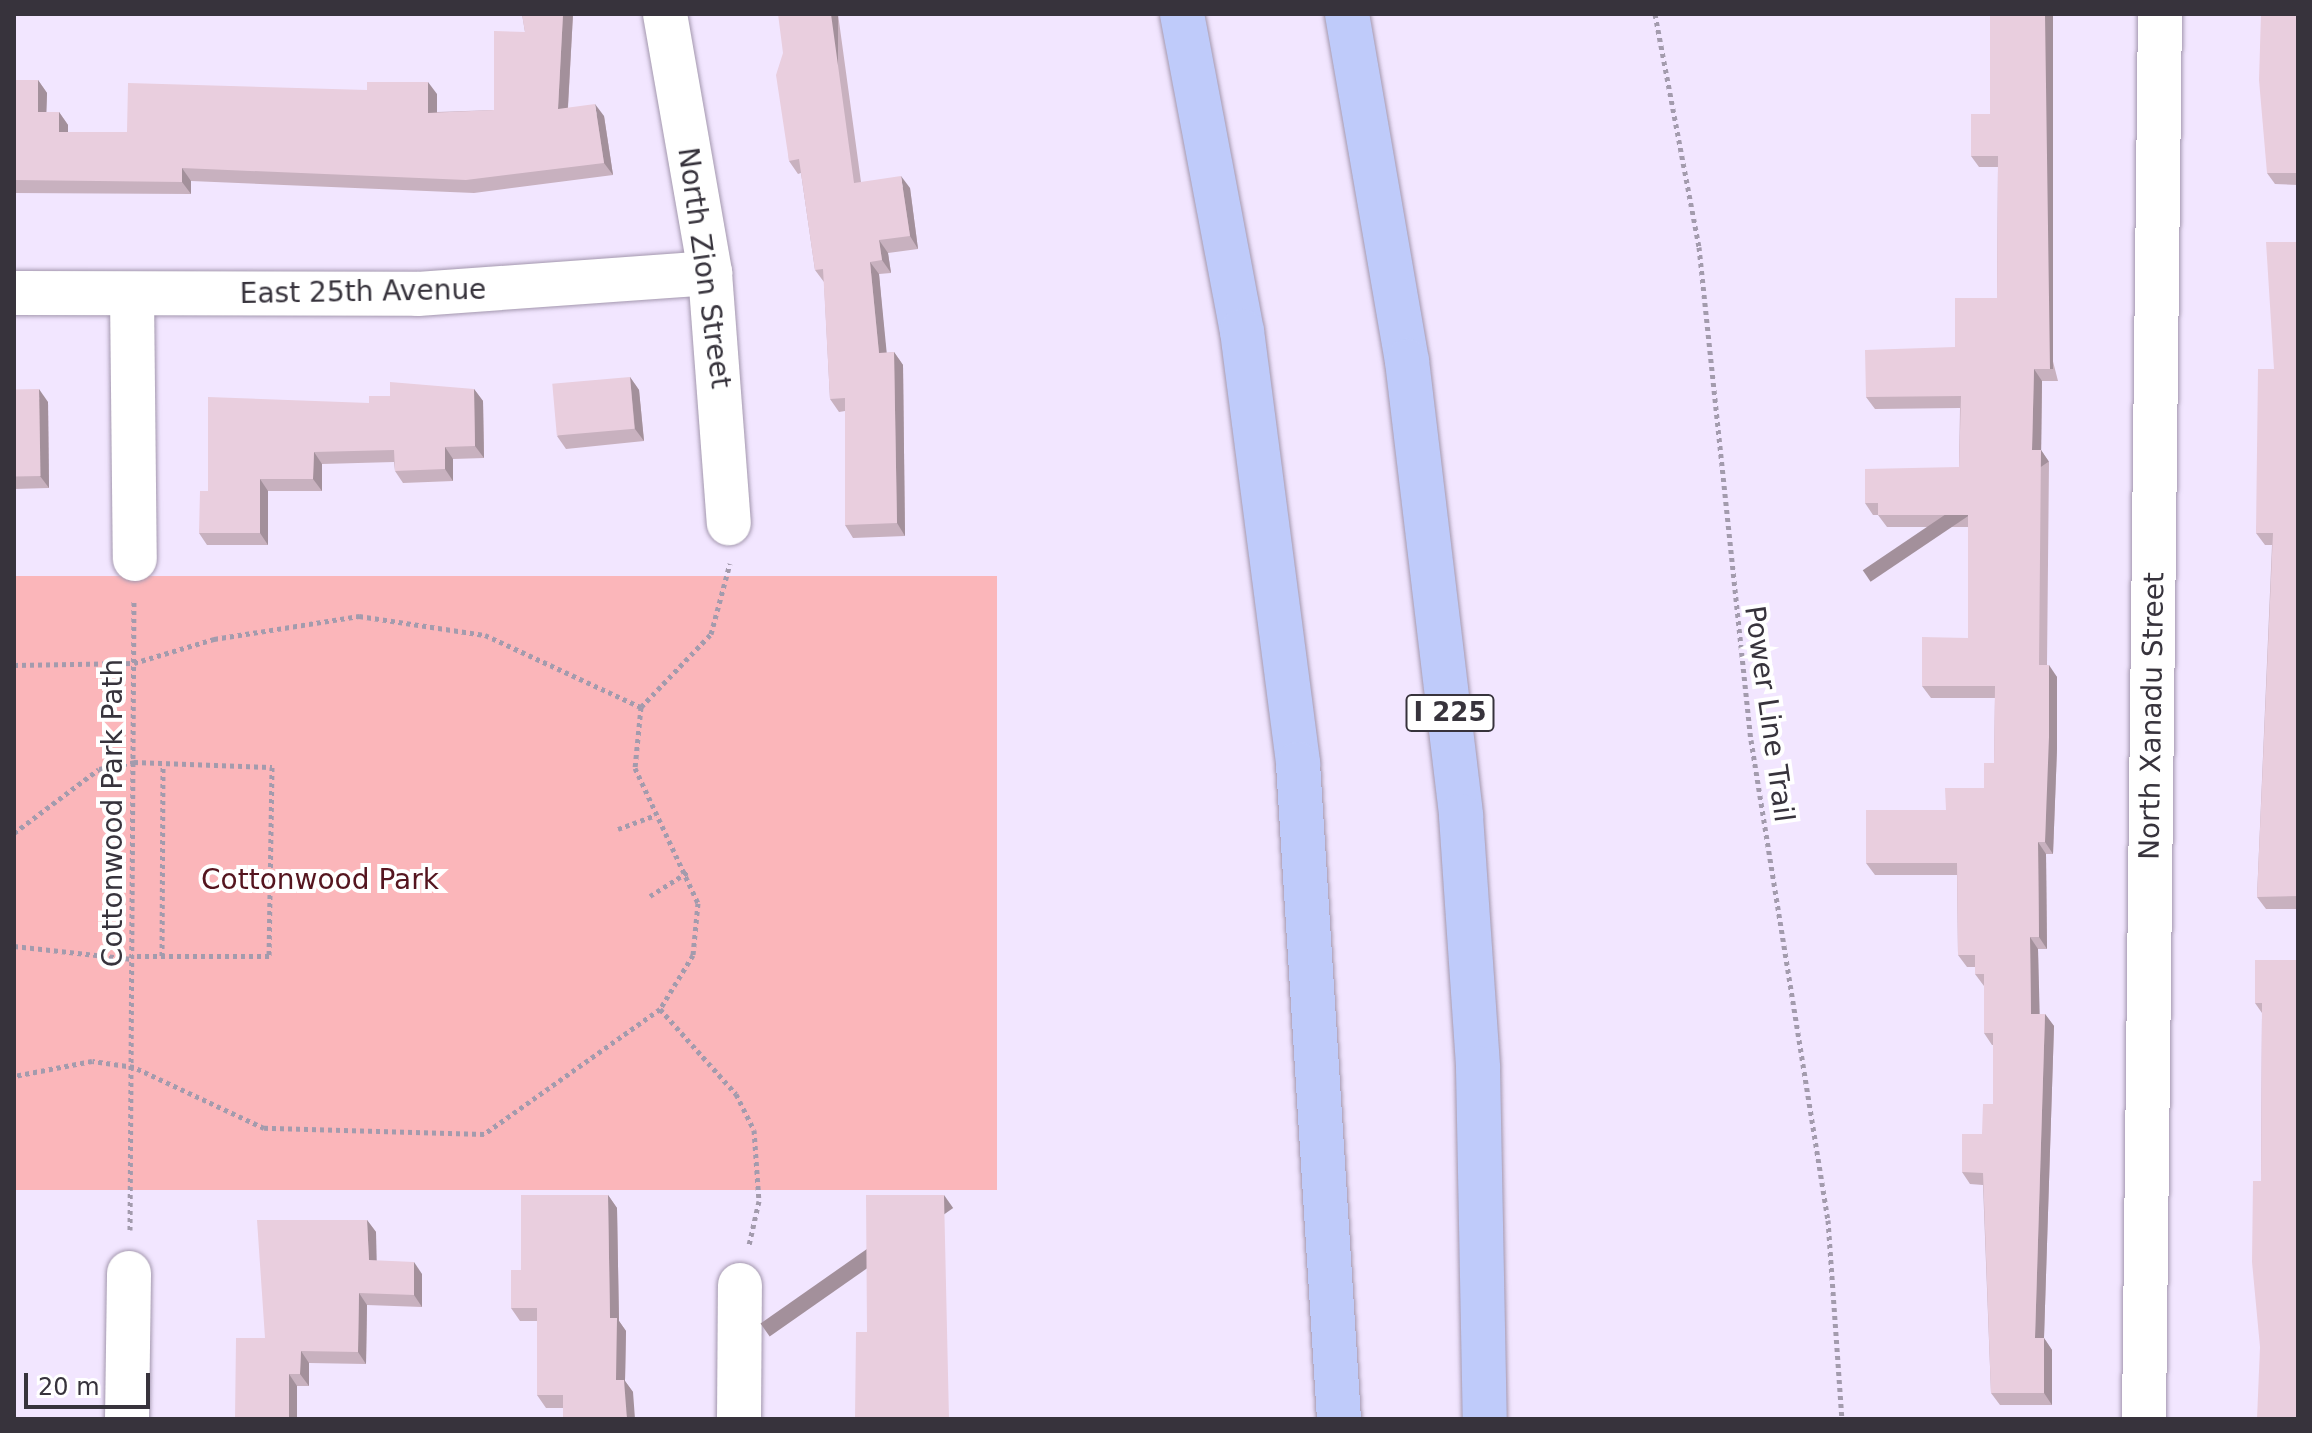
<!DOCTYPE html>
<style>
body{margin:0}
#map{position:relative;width:2312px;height:1433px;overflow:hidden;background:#f2e6ff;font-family:"DejaVu Sans",sans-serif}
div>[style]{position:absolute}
.green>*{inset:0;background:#fbb6ba;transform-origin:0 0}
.path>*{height:5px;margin-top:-2.5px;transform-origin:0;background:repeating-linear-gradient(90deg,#a39bad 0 4px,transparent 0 8px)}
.roads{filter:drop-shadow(0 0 2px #a397ae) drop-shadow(0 0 2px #a397ae)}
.street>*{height:44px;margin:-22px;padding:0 22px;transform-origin:22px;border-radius:22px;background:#fff}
.highway>*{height:44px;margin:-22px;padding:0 22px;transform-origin:22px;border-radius:22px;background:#bfcbfa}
.wall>*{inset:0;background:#c8b1bf}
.shaded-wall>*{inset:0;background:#a3909b;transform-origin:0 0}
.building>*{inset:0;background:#e9cede;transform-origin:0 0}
span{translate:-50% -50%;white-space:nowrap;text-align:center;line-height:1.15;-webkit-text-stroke:8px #fff;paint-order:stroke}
.shield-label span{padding:2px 6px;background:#fff;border:2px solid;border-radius:6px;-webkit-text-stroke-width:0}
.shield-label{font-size:26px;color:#37333c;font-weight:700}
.street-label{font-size:28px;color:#37333c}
.park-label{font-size:28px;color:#55151f}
.frame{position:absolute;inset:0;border:16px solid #37333c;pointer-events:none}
.scale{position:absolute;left:24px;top:1373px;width:126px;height:36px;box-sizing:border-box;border:4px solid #37333c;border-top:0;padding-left:10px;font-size:24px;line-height:28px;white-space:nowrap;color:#37333c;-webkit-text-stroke:6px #fff;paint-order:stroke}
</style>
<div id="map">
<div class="green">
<div style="left:14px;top:576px;width:983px;height:614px"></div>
</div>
<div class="path">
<div style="left:1655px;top:14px;width:237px;rotate:79.3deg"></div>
<div style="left:1699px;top:247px;width:496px;rotate:84deg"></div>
<div style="left:1751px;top:740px;width:486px;rotate:80.9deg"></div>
<div style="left:1828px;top:1220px;width:199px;rotate:86deg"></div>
<div style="left:14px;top:665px;width:120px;rotate:-1deg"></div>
<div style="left:134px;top:663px;width:84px;rotate:-16.7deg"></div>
<div style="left:214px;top:639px;width:147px;rotate:-9deg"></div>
<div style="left:359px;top:616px;width:127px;rotate:8.6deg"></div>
<div style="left:485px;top:635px;width:172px;rotate:24.8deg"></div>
<div style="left:641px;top:707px;width:61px;rotate:95.6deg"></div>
<div style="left:635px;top:768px;width:149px;rotate:65deg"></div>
<div style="left:698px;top:903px;width:52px;rotate:95.5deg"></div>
<div style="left:693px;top:955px;width:63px;rotate:121.4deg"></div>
<div style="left:660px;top:1009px;width:216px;rotate:144.6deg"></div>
<div style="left:484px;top:1134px;width:220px;rotate:-178.4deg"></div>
<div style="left:264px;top:1128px;width:144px;rotate:-154.9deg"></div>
<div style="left:134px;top:1067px;width:42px;rotate:-171.9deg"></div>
<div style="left:92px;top:1061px;width:79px;rotate:169.1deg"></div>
<div style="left:641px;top:707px;width:101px;rotate:-46.2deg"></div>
<div style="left:711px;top:634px;width:73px;rotate:-75deg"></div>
<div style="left:618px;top:829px;width:40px;rotate:-20.2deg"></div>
<div style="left:14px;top:833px;width:106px;rotate:-37deg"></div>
<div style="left:99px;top:769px;width:36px;rotate:-11deg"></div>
<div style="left:134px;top:762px;width:138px;rotate:2.1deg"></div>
<div style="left:272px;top:767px;width:189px;rotate:90.9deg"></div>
<div style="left:269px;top:956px;width:137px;rotate:180deg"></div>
<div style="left:650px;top:896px;width:45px;rotate:-32.3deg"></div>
<div style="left:14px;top:946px;width:119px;rotate:6.3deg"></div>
<div style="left:162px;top:956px;width:189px;rotate:-89.7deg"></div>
<div style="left:660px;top:1009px;width:114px;rotate:48.2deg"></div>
<div style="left:736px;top:1094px;width:40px;rotate:63.4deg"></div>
<div style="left:754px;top:1130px;width:71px;rotate:86deg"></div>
<div style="left:759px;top:1201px;width:45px;rotate:102.8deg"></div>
<div style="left:130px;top:1230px;width:630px;rotate:-89.64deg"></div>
</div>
<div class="roads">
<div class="street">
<div style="left:665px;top:14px;width:263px;rotate:80.1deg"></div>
<div style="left:710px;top:273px;width:251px;rotate:85.7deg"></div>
<div style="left:14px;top:293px;width:404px;rotate:0.1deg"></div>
<div style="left:418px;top:294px;width:293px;rotate:-4.1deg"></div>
<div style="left:132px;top:294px;width:265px;rotate:89.4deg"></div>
<div style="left:127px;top:1419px;width:146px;rotate:-89.2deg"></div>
<div style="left:739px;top:1419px;width:134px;rotate:-89.6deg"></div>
<div style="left:2144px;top:1419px;width:1405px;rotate:-89.35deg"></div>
</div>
<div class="highway">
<div style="left:1182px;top:14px;width:323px;rotate:79.3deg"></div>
<div style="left:1242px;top:331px;width:437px;rotate:82.6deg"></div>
<div style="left:1298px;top:764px;width:656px;rotate:86.42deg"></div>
<div style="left:1347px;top:14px;width:352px;rotate:80.2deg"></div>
<div style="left:1407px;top:361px;width:458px;rotate:83.2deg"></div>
<div style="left:1461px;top:816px;width:253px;rotate:86.1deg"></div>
<div style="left:1478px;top:1068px;width:351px;rotate:88.9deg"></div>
</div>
</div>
<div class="wall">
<div style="clip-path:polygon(522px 14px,573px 14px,568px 108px,604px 116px,613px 175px,474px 193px,191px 181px,191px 194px,14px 193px,14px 80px,38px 80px,47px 93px,46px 112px,59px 112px,68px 125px,68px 132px,127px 132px,437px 94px,437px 112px,494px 110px,525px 32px)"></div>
<div style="clip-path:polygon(838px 14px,861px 182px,910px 188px,918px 249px,888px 253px,891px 273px,879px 274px,886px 353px,894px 352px,903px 365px,905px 536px,853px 538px,845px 525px,845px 411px,839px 412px,830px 399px,824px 282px,815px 270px,801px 173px,798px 174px,789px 161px,783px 53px)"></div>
<div style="clip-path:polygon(2298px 14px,2298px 185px,2275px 184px,2267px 173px)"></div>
<div style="clip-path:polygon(1990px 114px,2058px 381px,2042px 381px,2041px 450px,2049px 462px,2047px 665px,2057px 677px,2057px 749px,2053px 854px,2046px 854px,2047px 949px,2038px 949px,2039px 1014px,2045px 1014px,2054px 1026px,2044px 1338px,2052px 1350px,2052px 1405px,2000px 1405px,1991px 1393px,1983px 1185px,1970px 1184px,1962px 1172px,1982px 1134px,1993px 1104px,1993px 1045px,1992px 1045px,1984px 1033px,1984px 986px,1975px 974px,1975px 967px,1967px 967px,1958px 955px,1957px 875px,1875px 875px,1866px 863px,1946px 810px,1984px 788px,1994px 763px,1995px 698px,1931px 698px,1922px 686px,1968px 638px,1968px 527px,1887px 527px,1878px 515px,1873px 515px,1865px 503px,1959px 467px,1960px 408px,1875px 409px,1866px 397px,1955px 347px,1997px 298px,1998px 167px,1979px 167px,1971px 156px)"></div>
<div style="clip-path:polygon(2298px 242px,2298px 909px,2266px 909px,2257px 897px,2272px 545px,2265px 545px,2256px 533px,2274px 369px)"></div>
<div style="clip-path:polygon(630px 377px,639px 390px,644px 441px,566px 449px,557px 436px)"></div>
<div style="clip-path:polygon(474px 389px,483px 401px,484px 458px,453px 459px,453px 481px,403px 483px,395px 471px,394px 462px,322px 464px,322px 491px,268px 491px,268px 545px,207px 545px,199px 533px,208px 491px,369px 403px,390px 396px)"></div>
<div style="clip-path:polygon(14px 391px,48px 402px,49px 488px,14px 489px)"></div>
<div style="clip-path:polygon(2298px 960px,2260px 1347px,2262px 1013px,2255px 1003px)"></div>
<div style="clip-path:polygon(608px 1195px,617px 1208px,619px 1321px,626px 1331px,625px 1381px,633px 1392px,563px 1408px,546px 1408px,537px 1395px,537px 1321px,520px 1321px,511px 1308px,521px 1270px)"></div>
<div style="clip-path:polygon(367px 1220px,376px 1232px,376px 1261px,422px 1274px,422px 1307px,367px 1305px,366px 1364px,309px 1363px,309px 1386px,297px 1386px,297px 1419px,265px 1338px)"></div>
</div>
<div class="shaded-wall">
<div style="clip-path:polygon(563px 14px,573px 14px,567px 122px,558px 109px)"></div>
<div style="left:831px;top:14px;width:7px;height:171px"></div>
<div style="left:2045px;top:14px;width:8px;height:355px"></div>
<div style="clip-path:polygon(38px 80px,47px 93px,46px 125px,38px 112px)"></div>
<div style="clip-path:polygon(428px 82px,437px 94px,437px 125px,428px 113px)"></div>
<div style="clip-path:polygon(595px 104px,604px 116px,613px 175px,604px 163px)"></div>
<div style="clip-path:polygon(59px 112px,68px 125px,68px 145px,59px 132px)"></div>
<div style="clip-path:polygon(182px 168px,191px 181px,191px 194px,182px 182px)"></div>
<div style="clip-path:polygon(901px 176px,910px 188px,918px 249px,910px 236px)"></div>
<div style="clip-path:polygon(879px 240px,888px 253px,891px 273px,882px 260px)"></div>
<div style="clip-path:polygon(870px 262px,879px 274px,888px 366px,879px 353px)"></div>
<div style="clip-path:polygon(894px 352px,903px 365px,905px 536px,897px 523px)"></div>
<div style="clip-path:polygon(2034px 369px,2042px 381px,2041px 462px,2032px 450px)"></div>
<div style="clip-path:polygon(630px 377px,639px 390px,644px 441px,635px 429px)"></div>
<div style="clip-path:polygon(39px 389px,48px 402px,49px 488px,40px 476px)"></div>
<div style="clip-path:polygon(474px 389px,483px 401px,484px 458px,475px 446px)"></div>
<div style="clip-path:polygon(445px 447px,453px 459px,453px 481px,445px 469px)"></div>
<div style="left:2041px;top:450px;width:14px;height:215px;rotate:56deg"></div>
<div style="clip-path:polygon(314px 452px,322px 464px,322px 491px,313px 479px)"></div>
<div style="clip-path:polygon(260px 479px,268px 491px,268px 545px,260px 533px)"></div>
<div style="clip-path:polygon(2049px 665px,2057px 677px,2057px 749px,2053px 854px,2045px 842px)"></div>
<div style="clip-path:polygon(2038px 842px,2046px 854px,2047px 949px,2039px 937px)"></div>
<div style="clip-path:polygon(2030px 937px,2038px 949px,2040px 1026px,2031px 1014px)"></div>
<div style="clip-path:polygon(2045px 1014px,2054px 1026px,2044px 1338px,2052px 1350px,2052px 1405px,2044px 1393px,2035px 1338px)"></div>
<div style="clip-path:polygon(608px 1195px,617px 1208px,619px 1321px,626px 1331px,625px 1381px,633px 1392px,635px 1419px,627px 1419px,616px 1380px,610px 1318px)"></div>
<div style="left:944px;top:1195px;width:16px;height:224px;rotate:55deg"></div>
<div style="clip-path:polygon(367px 1220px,376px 1232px,377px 1272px,369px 1260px)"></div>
<div style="clip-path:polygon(414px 1262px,422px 1274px,422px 1307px,414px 1295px)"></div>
<div style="clip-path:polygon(359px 1293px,367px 1305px,366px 1364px,358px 1352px)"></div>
<div style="clip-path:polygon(301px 1351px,309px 1363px,309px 1386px,300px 1374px)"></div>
<div style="clip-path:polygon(289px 1374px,297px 1386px,297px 1419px,289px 1419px)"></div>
</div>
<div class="building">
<div style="clip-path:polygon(522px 14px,563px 14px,558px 109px,595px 104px,604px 163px,466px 180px,182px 168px,182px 182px,14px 180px,14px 80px,38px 80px,38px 112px,59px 112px,59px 132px,127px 132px,128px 83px,367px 90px,367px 82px,428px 82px,428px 113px,494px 110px,494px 31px,525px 32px)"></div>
<div style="clip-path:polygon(778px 14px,831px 14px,854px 183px,901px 176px,910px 236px,879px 240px,882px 260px,870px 262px,879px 353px,894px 352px,897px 523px,845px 525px,845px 398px,830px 399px,823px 269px,815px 270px,799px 159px,789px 161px,776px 75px,783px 53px)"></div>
<div style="clip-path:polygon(1990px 14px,2045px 14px,2050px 369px,2034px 369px,2032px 450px,2041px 450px,2039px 665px,2049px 665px,2049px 737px,2045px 842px,2038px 842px,2039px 937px,2030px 937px,2031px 1014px,2045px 1014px,2035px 1338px,2044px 1338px,2044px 1393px,1991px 1393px,1983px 1173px,1962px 1172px,1962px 1134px,1982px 1134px,1983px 1104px,1993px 1104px,1993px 1033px,1984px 1033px,1984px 974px,1975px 974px,1975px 955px,1958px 955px,1957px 863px,1866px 863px,1866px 810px,1946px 810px,1945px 788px,1984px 788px,1984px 763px,1994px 763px,1995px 686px,1922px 686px,1922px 637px,1968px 638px,1968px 515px,1878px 515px,1878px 503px,1865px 503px,1865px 469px,1959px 467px,1961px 396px,1866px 397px,1865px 350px,1955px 347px,1955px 298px,1997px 298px,1998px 156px,1971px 156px,1971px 114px,1990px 114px)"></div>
<div style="clip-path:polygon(2261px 14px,2298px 14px,2298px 173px,2267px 173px,2259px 80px)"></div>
<div style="clip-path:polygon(2266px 242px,2298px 242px,2298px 896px,2257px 897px,2273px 533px,2256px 533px,2258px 369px,2274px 369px)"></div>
<div style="left:630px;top:377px;width:52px;height:78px;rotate:85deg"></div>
<div style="clip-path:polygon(390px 382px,474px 389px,475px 446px,445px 447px,445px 469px,395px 471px,394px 450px,314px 452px,313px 479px,260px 479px,260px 533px,199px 533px,200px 491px,208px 491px,208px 397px,369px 403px,369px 396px,390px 396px)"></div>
<div style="left:39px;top:389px;width:87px;height:25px;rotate:89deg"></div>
<div style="clip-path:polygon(2255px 960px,2298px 960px,2298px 1419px,2257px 1419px,2260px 1347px,2252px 1262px,2253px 1181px,2261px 1181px,2262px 1003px,2255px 1003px)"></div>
<div style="clip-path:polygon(521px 1195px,608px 1195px,610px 1318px,617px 1318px,616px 1380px,624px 1380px,627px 1419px,563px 1419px,563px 1395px,537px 1395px,537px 1308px,511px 1308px,511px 1270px,521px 1270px)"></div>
<div style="clip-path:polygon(866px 1195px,944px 1195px,949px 1419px,855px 1419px,856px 1332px,867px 1332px)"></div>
<div style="clip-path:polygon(257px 1220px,367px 1220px,369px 1260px,414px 1262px,414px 1295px,359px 1293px,358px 1352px,301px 1351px,300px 1374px,289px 1374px,289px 1419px,235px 1419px,236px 1338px,265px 1338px)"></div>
</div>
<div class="shield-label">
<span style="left:1450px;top:713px">I 225</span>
</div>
<div class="street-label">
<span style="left:704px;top:268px;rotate:82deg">North Zion Street</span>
<span style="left:363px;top:292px;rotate:-1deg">East 25th Avenue</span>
<span style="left:1769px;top:714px;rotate:82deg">Power Line Trail</span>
<span style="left:2152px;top:716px;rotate:-89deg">North Xanadu Street</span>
<span style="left:113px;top:813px;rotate:-90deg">Cottonwood Park Path</span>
</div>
<div class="park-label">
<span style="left:320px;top:880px">Cottonwood Park</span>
</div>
<div class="frame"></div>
<div class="scale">20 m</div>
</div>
